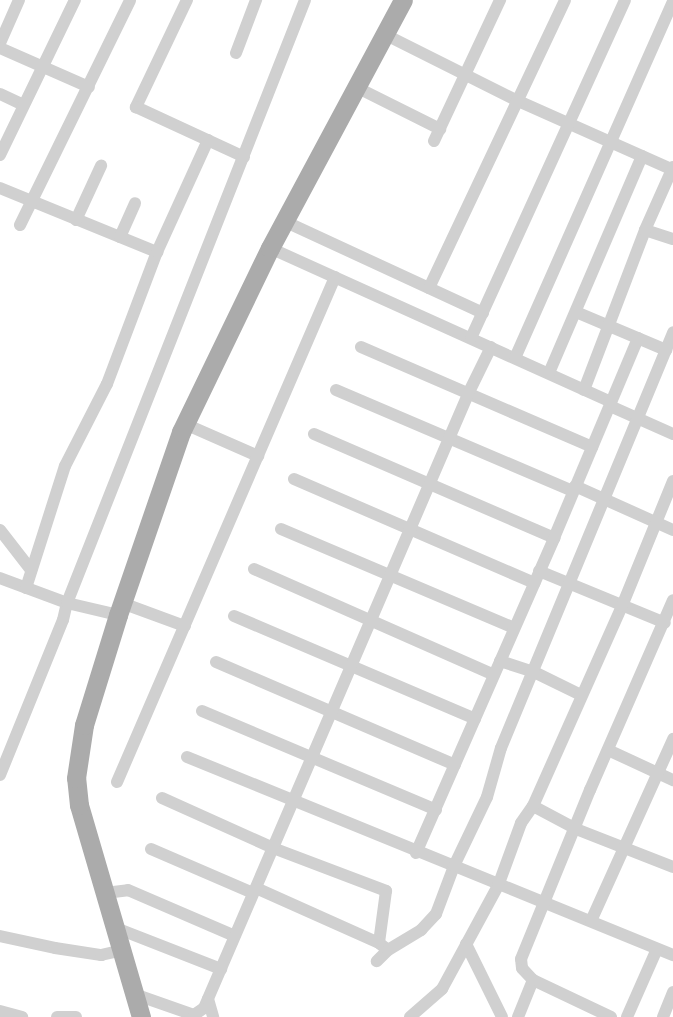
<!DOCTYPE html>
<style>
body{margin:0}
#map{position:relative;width:673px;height:1017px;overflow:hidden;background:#fff;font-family:Montserrat,sans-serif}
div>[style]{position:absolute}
.minor>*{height:12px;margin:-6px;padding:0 6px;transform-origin:6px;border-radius:6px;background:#d0d0d0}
.primary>*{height:19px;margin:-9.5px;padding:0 9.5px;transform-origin:9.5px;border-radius:9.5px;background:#ababab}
span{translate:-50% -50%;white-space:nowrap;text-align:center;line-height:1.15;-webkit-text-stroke:4px #fff;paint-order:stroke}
</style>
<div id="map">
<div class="minor">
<div style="left:187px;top:0;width:119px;rotate:115.5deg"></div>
<div style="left:136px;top:107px;width:119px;rotate:24.8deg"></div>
<div style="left:386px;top:35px;width:145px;rotate:26.6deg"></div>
<div style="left:516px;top:100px;width:172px;rotate:24deg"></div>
<div style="left:0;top:43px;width:47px;rotate:-66.2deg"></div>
<div style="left:0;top:48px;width:97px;rotate:23.7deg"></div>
<div style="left:236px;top:53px;width:57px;rotate:-69.3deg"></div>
<div style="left:358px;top:88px;width:92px;rotate:26.6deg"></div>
<div style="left:0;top:94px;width:26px;rotate:25deg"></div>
<div style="left:434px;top:141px;width:156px;rotate:-64.9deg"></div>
<div style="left:0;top:155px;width:172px;rotate:-64.2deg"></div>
<div style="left:0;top:188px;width:170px;rotate:22.2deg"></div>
<div style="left:76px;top:220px;width:60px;rotate:-65.2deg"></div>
<div style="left:286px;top:222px;width:217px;rotate:24.8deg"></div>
<div style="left:20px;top:225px;width:250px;rotate:-63.9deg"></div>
<div style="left:645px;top:230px;width:29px;rotate:18deg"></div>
<div style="left:120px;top:237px;width:37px;rotate:-66deg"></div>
<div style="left:270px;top:248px;width:374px;rotate:24.3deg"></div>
<div style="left:429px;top:288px;width:318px;rotate:-64.7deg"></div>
<div style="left:576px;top:312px;width:98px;rotate:22.9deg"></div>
<div style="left:471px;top:338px;width:371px;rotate:-65.5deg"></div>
<div style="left:361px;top:347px;width:252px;rotate:23.4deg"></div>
<div style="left:515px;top:358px;width:390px;rotate:-66.1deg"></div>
<div style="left:549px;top:373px;width:236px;rotate:-66.8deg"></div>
<div style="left:336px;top:390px;width:258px;rotate:23.1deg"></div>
<div style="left:584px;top:390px;width:171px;rotate:-69.1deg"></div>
<div style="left:645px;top:230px;width:69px;rotate:-66deg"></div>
<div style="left:610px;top:406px;width:69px;rotate:24deg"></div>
<div style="left:185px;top:424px;width:80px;rotate:23.7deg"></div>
<div style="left:314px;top:434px;width:262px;rotate:23.4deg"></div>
<div style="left:294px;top:479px;width:262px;rotate:23.4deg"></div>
<div style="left:575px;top:486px;width:107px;rotate:24.2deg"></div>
<div style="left:281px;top:529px;width:253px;rotate:23deg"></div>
<div style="left:0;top:530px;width:51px;rotate:52.2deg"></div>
<div style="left:254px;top:569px;width:262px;rotate:23.8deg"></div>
<div style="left:539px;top:571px;width:136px;rotate:22.4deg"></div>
<div style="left:0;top:578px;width:72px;rotate:20.5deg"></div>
<div style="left:67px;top:603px;width:52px;rotate:13.2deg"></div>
<div style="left:26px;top:588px;width:128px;rotate:-72.3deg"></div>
<div style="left:65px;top:466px;width:92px;rotate:-62.9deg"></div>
<div style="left:107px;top:384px;width:141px;rotate:-69.3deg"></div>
<div style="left:157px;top:252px;width:123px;rotate:-65.5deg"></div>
<div style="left:122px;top:603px;width:67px;rotate:20.1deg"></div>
<div style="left:234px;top:616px;width:262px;rotate:23.1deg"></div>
<div style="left:500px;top:661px;width:36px;rotate:18deg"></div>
<div style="left:534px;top:672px;width:52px;rotate:26.1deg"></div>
<div style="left:216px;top:662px;width:260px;rotate:23.3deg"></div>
<div style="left:202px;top:711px;width:254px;rotate:22.9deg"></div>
<div style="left:608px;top:750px;width:72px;rotate:24.8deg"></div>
<div style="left:187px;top:757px;width:525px;rotate:22.17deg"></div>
<div style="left:0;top:775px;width:167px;rotate:-67.9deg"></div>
<div style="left:63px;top:620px;width:17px;rotate:-77deg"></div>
<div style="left:67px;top:603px;width:648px;rotate:-68.46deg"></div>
<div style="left:117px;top:782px;width:550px;rotate:-66.65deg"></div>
<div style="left:162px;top:798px;width:122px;rotate:24.2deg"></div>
<div style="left:273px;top:848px;width:121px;rotate:20.8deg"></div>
<div style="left:386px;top:891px;width:52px;rotate:97.7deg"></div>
<div style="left:379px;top:943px;width:11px;rotate:38deg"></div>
<div style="left:388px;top:950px;width:16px;rotate:135deg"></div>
<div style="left:533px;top:806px;width:49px;rotate:28.1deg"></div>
<div style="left:576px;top:829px;width:104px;rotate:21.4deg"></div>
<div style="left:151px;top:849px;width:111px;rotate:23.3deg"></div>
<div style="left:416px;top:853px;width:344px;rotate:-66.3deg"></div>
<div style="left:554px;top:538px;width:217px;rotate:-67.2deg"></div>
<div style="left:256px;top:888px;width:135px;rotate:24.1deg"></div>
<div style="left:105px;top:893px;width:23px;rotate:-7deg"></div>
<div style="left:128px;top:890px;width:116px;rotate:23.3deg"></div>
<div style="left:591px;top:921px;width:200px;rotate:-65.7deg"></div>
<div style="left:116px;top:928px;width:113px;rotate:21.3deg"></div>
<div style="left:0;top:936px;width:56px;rotate:12.3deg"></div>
<div style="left:55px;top:948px;width:47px;rotate:8.7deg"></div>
<div style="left:101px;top:955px;width:22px;rotate:-13deg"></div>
<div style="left:466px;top:944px;width:81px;rotate:63.7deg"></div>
<div style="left:388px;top:950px;width:39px;rotate:-31deg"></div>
<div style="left:421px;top:930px;width:22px;rotate:-47deg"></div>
<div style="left:436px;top:914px;width:51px;rotate:-69.4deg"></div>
<div style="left:454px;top:866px;width:76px;rotate:-64.4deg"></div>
<div style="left:487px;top:797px;width:51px;rotate:-74.1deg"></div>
<div style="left:501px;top:748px;width:450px;rotate:-67.5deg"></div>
<div style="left:134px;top:994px;width:64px;rotate:19.3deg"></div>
<div style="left:194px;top:1015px;width:12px;rotate:-35deg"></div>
<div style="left:204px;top:1008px;width:671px;rotate:-66.72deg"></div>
<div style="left:469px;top:392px;width:50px;rotate:-63.9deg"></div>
<div style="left:208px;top:999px;width:19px;rotate:74deg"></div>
<div style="left:0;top:1011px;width:23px;rotate:15deg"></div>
<div style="left:57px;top:1017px;width:19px"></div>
<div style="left:410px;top:1017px;width:43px;rotate:-41.2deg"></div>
<div style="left:442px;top:989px;width:117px;rotate:-61.5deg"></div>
<div style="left:498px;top:886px;width:67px;rotate:-69.9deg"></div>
<div style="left:521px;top:823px;width:21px;rotate:-55deg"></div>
<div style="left:533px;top:806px;width:219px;rotate:-66deg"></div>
<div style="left:622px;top:606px;width:135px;rotate:-67.8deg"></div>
<div style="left:518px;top:1017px;width:40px;rotate:-68deg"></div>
<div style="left:611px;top:1017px;width:86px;rotate:-154.6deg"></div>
<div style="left:533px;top:980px;width:16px;rotate:-133deg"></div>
<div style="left:522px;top:968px;width:9px;rotate:-96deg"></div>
<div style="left:521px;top:959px;width:183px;rotate:-67.8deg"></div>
<div style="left:590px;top:790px;width:207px;rotate:-66.4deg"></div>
<div style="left:627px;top:1017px;width:74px;rotate:-66.2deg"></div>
<div style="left:663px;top:1017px;width:27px;rotate:-68deg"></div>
</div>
<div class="primary">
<div style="left:141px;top:1017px;width:221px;rotate:-106.3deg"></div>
<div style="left:79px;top:805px;width:27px;rotate:-96deg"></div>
<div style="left:76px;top:778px;width:54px;rotate:-81.4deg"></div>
<div style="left:84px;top:725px;width:115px;rotate:-72.8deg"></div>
<div style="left:118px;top:615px;width:194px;rotate:-71deg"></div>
<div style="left:181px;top:432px;width:204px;rotate:-64.2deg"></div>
<div style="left:270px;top:248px;width:281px;rotate:-61.8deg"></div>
</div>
</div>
